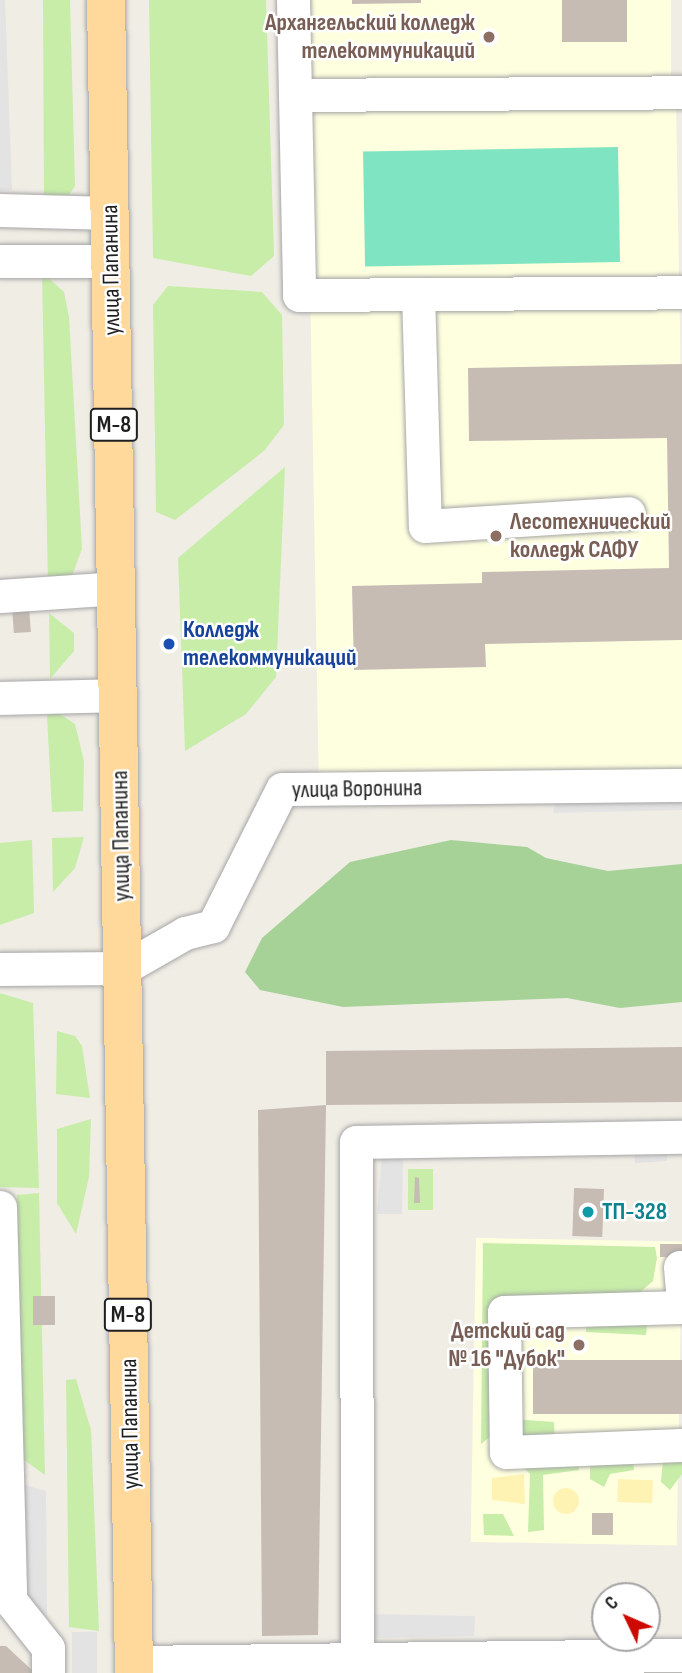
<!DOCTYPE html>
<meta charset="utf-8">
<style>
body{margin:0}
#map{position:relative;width:682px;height:1673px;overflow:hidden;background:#f0ede5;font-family:"Sofia Sans Condensed",sans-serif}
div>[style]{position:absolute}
.education>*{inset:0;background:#feffdf;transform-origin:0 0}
.grass>*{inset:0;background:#c7eda8;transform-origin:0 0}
.forest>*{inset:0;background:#a6d297}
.sand>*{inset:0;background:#fff3b4;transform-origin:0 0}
.round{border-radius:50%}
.pitch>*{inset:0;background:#7fe4c1;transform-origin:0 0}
.parking>*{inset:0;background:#e3e3e3;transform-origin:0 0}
.building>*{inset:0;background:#c6bcb4;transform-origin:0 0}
.roads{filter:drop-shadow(0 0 2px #a6a6a6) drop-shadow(0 0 2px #a6a6a6)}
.minor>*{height:33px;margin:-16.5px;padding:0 16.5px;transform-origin:16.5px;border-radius:16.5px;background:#fff}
.major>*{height:38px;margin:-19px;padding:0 19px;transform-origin:19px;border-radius:19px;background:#ffd89b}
.dots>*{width:19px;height:19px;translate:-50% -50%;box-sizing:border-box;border:4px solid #fff;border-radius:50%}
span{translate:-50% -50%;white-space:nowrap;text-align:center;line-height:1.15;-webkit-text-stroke:5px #fff;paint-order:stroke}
.shield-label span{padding:2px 5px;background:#fff;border:2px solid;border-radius:5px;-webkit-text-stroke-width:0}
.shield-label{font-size:23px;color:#1f1f1f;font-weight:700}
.education-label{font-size:24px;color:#785e54;font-weight:700}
.right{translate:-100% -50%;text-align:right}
.left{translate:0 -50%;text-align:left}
.street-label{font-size:24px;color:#1f1f1f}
.transit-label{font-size:24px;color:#164399;font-weight:700}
.culture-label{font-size:24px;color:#0d838f;font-weight:700}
.north{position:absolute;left:591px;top:1582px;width:70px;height:70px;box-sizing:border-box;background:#fff;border:2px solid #a5a5a5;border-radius:50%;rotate:314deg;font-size:19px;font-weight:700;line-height:28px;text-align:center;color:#1f1f1f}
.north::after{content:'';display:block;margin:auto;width:24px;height:32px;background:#ce0900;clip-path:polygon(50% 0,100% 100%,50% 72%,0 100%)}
</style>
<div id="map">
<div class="education">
<div style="left:305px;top:0;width:366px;height:83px"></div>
<div style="left:676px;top:104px;width:665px;height:369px;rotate:89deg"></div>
<div style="left:476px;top:1238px;width:206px;height:304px;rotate:1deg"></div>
</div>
<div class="grass">
<div style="clip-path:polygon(43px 0,70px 0,75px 186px,63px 204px,44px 203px)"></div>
<div style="clip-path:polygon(149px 0,266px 0,274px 256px,251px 276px,153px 258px)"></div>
<div style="clip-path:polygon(42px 272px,64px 292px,69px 317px,82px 549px,71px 578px,48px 585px)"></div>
<div style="clip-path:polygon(168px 286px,262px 292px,282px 315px,284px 425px,264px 451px,175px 520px,156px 512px,153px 305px)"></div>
<div style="clip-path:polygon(285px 467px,276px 677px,246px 714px,185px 751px,178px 558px)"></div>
<div style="clip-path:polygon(49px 613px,74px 633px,74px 651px,50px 679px)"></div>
<div style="clip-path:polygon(58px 713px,75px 724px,84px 761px,83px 811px,52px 812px,47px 715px)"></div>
<div style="clip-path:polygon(84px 837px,75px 868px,53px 892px,52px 838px)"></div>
<div style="clip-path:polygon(32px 840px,34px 913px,0 925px,0 843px)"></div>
<div style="clip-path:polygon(0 993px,33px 1003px,39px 1188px,0 1187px)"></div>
<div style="clip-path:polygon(57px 1031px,75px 1036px,82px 1046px,90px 1098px,56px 1094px)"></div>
<div style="clip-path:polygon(91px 1119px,89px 1177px,76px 1234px,57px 1203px,57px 1129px)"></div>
<div style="left:408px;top:1169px;width:25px;height:41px"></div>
<div style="clip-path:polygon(39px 1193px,45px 1475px,20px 1457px,17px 1195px)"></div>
<div style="clip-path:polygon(483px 1243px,655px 1247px,657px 1258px,653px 1281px,639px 1293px,499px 1304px,496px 1432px,481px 1444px)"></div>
<div style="clip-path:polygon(648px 1316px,646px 1335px,586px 1332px,586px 1317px)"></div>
<div style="clip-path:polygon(76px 1379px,91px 1430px,99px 1631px,69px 1627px,66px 1380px)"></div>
<div style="clip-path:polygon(511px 1419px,554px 1422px,555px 1441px,518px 1436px)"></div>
<div style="clip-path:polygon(633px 1457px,634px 1470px,610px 1474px,604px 1487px,590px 1479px,590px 1459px)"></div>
<div style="clip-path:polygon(577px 1458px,579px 1470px,543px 1475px,544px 1530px,528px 1532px,530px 1474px,524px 1468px)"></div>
<div style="clip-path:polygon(682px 1459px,682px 1474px,670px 1490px,661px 1482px,663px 1460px)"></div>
<div style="clip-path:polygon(483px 1514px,503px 1514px,514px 1536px,484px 1535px)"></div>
</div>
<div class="forest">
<div style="clip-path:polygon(451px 840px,527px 847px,546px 858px,608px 871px,682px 864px,682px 1002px,620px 1008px,567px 998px,343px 1007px,260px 990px,245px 972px,262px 938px,350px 862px)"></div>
</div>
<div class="sand">
<div style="clip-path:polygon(524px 1474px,525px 1504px,492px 1500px,492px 1478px)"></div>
<div style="left:618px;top:1479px;width:35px;height:23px;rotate:2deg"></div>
<div class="round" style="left:553px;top:1488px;width:26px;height:26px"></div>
</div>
<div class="pitch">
<div style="left:618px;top:147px;width:115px;height:255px;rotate:89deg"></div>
</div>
<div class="parking">
<div style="clip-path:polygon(0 0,5px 0,12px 190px,0 191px)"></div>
<div style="clip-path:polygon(682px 793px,682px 810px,553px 813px,556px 799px)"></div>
<div style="left:666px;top:1145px;width:16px;height:32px;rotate:86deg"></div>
<div style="clip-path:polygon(382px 1152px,403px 1157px,402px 1214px,377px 1214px)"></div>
<div style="clip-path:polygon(21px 1484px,46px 1491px,47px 1617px,21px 1592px)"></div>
<div style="clip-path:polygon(368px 1614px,475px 1616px,474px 1636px,368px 1638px)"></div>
<div style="left:97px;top:1632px;width:41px;height:25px;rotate:90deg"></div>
</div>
<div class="building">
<div style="clip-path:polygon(352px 0,421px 0,421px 3px,352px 4px)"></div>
<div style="left:562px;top:0;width:65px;height:42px"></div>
<div style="clip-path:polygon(682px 364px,682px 640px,485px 644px,486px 667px,354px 670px,352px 586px,482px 583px,482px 572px,669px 568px,667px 438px,469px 441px,468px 368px)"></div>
<div style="left:29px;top:606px;width:26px;height:17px;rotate:86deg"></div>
<div style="clip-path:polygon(682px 1047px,682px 1102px,326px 1105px,318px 1635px,262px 1636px,258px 1110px,326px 1105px,326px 1051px)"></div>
<div style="clip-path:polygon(415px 1177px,419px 1178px,420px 1203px,414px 1203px)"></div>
<div style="left:574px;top:1188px;width:30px;height:48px;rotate:2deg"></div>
<div style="left:682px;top:1244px;width:13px;height:22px;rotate:90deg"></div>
<div style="left:33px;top:1296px;width:22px;height:29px"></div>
<div style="left:682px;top:1360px;width:54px;height:149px;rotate:90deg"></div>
<div style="left:592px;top:1513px;width:21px;height:22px"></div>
<div style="clip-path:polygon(0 1646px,6px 1646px,35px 1673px,0 1673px)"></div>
</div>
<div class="roads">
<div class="minor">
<div style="left:293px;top:0;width:295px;rotate:88.8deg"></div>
<div style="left:299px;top:295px;width:383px;rotate:-0.4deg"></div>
<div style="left:295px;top:95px;width:387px;rotate:-0.4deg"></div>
<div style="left:0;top:210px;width:110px;rotate:1.6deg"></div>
<div style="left:0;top:261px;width:111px"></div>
<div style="left:418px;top:294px;width:232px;rotate:88.3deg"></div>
<div style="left:425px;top:526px;width:204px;rotate:-3.6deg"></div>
<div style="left:0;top:596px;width:117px;rotate:-3.9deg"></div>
<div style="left:0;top:698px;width:119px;rotate:-1.4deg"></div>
<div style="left:0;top:969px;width:124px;rotate:-0.5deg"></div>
<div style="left:124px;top:968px;width:70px;rotate:-29.8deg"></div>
<div style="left:185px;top:933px;width:29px;rotate:-14deg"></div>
<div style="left:213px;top:926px;width:153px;rotate:-63.3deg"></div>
<div style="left:282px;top:789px;width:400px;rotate:-0.6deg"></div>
<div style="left:0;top:1207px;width:393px;rotate:88.5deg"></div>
<div style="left:10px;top:1600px;width:61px;rotate:51.6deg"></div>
<div style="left:48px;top:1648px;width:25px;rotate:90deg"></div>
<div style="left:680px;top:1267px;width:23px;rotate:85deg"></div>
<div style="left:682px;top:1307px;width:178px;rotate:178.4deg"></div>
<div style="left:504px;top:1312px;width:140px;rotate:89.2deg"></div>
<div style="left:506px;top:1452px;width:176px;rotate:-2.3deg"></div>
<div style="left:357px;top:1656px;width:514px;rotate:-90.11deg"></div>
<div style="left:356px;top:1142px;width:326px;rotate:-0.9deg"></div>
<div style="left:134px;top:1662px;width:548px;rotate:-0.73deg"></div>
</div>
<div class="major">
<div style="left:106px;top:0;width:1673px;rotate:89.04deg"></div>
</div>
</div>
<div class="dots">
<div style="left:489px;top:37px;background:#8d6e63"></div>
<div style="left:496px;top:536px;background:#8d6e63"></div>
<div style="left:169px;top:644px;background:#1a4fb4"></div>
<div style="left:588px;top:1212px;background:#0f9aa8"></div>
<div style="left:579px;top:1345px;background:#8d6e63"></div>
</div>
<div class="shield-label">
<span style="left:114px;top:425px">М-8</span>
<span style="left:128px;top:1315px">М-8</span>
</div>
<div class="education-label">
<span class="right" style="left:475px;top:37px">Архангельский колледж<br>телекоммуникаций</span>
<span class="left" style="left:510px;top:536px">Лесотехнический<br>колледж САФУ</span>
<span class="right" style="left:565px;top:1345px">Детский сад<br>№ 16 "Дубок"</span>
</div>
<div class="street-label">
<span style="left:111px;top:270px;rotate:-91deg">улица Папанина</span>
<span style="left:357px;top:789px;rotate:-1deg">улица Воронина</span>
<span style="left:121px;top:836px;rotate:-91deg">улица Папанина</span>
<span style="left:130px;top:1424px;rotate:-91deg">улица Папанина</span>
</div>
<div class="transit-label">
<span class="left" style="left:183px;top:644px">Колледж<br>телекоммуникаций</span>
</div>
<div class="culture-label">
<span class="left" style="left:602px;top:1212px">ТП-328</span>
</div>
<div class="north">С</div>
</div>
